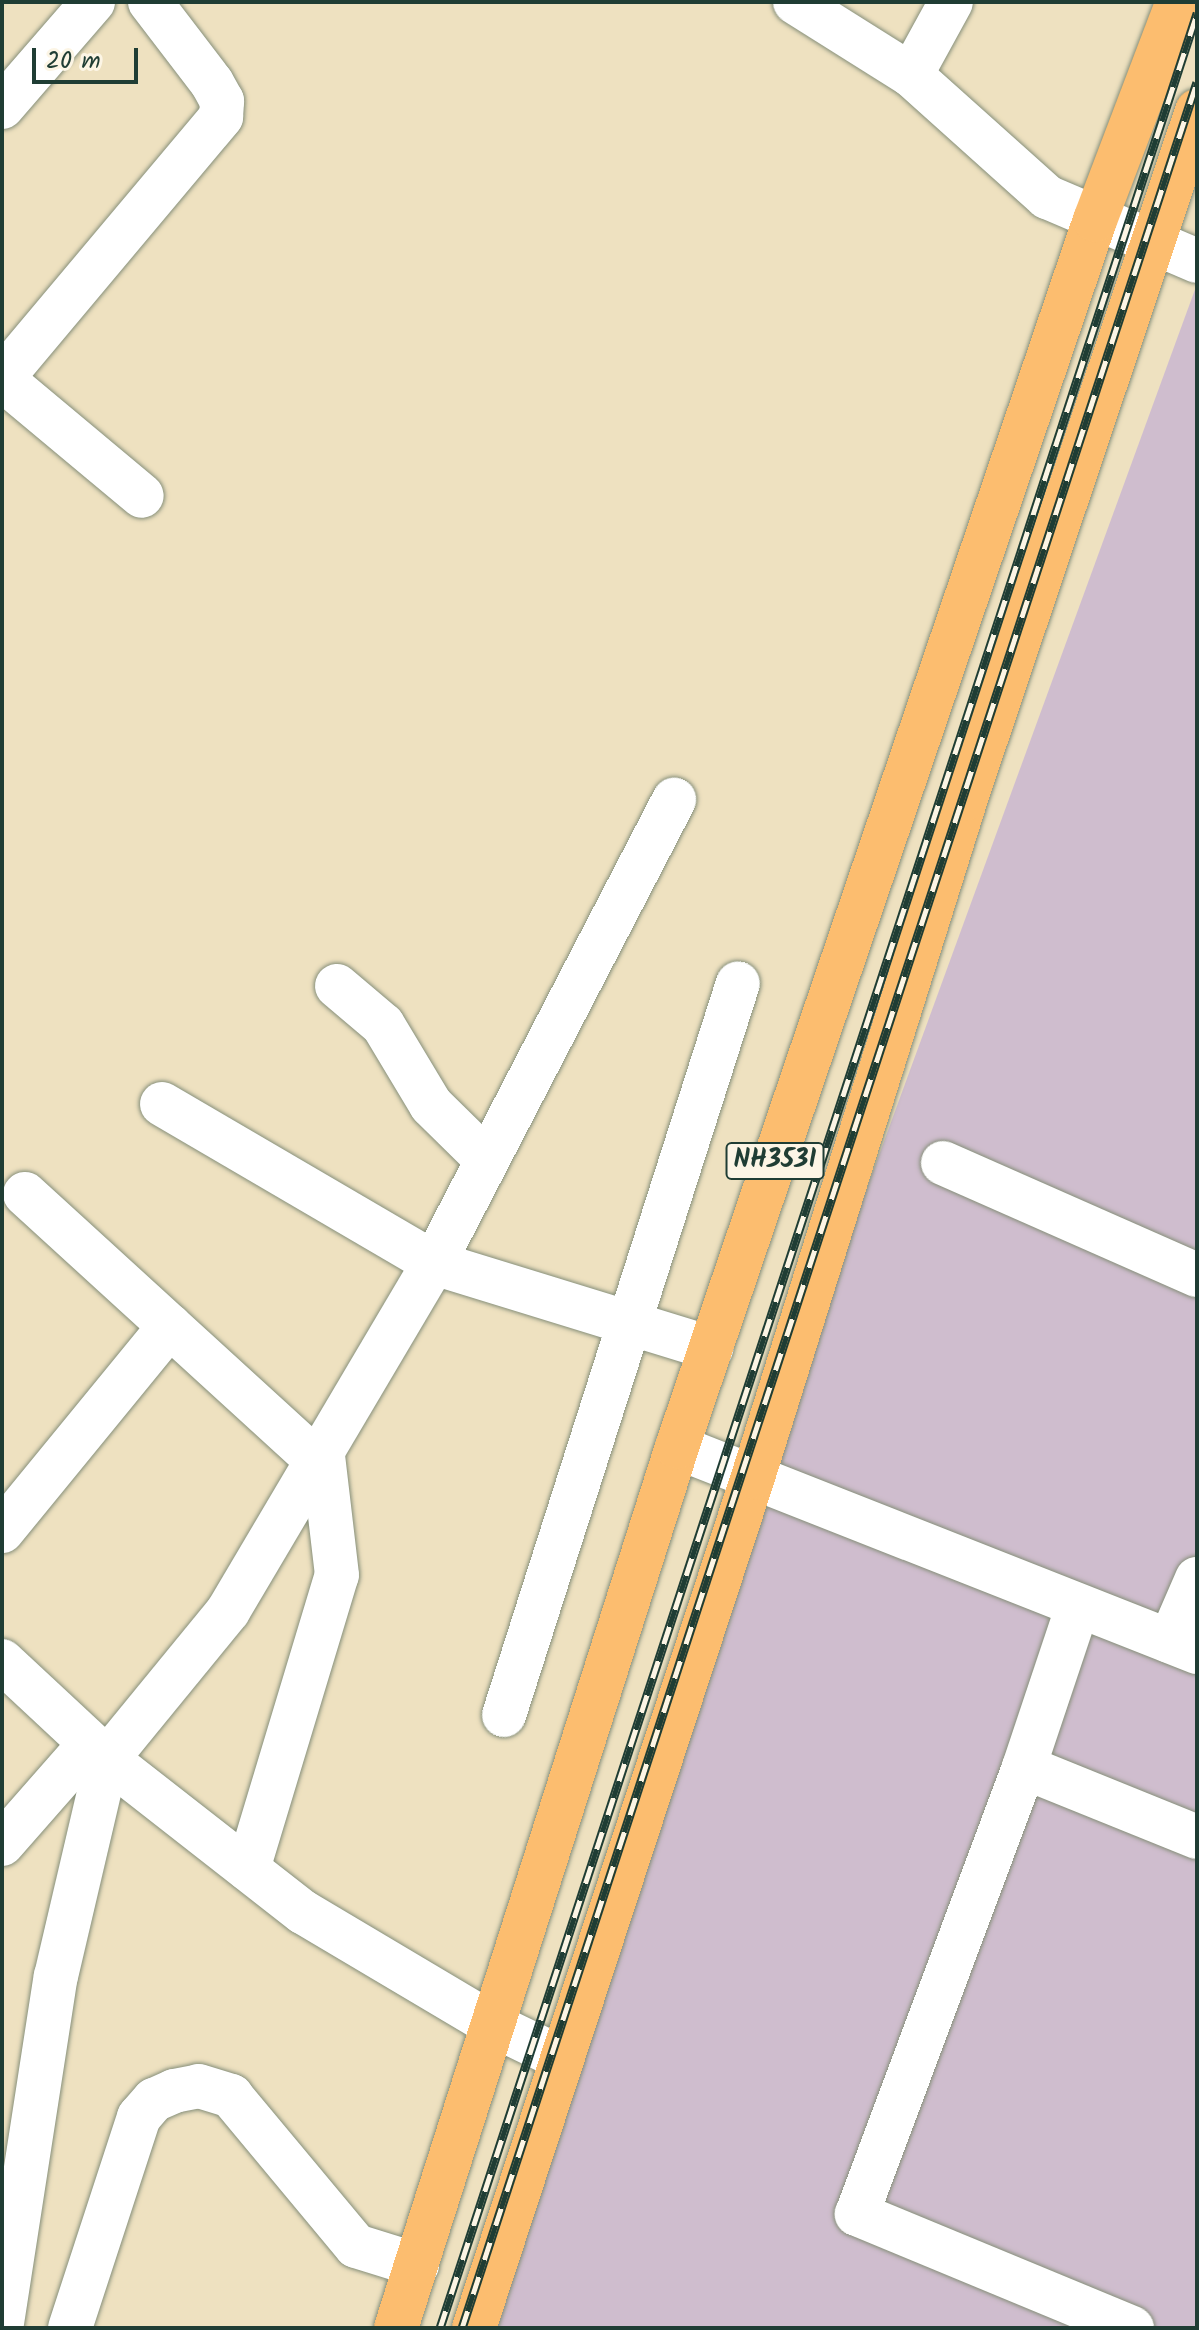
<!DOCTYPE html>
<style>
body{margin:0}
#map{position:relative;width:1199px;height:2330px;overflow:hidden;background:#eee1c0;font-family:Kalam,sans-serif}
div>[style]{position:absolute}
.industrial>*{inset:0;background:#cfbdce}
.roads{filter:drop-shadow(0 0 2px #868f7a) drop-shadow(0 0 2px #868f7a)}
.minor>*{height:44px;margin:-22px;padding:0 22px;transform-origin:22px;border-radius:22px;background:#fff}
.highway>*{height:44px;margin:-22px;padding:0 22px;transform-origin:22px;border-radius:22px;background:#fcbd6f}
.rail>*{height:9px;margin-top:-4.5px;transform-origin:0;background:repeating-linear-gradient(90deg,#fcf5e5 0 18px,#1f3d34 0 36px);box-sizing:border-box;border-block:2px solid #1f3d34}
span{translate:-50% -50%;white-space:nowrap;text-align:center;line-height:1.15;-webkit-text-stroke:6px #fcf5e5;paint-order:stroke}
.shield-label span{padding:2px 6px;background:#fcf5e5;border:2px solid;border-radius:6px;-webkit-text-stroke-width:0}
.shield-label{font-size:26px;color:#1f3d34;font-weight:700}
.frame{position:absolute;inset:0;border:4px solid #1f3d34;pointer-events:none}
.scale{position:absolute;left:32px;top:48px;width:106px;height:36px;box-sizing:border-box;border:4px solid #1f3d34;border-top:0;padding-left:10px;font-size:24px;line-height:28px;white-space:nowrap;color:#1f3d34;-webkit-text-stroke:6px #fcf5e5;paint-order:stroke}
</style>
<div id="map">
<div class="industrial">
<div style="clip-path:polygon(1197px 284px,1197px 2328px,496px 2328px,771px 1451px)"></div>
</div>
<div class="roads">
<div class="minor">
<div style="left:795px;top:2px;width:137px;rotate:32.2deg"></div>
<div style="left:911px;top:75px;width:183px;rotate:41.9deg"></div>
<div style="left:1047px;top:197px;width:163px;rotate:23.1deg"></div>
<div style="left:911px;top:75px;width:83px;rotate:-61.3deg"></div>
<div style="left:2px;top:107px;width:139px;rotate:-49.1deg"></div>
<div style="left:2px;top:378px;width:341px;rotate:-50deg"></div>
<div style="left:221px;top:117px;width:16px;rotate:-86deg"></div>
<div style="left:222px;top:101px;width:21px;rotate:-119deg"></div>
<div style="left:212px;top:83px;width:102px;rotate:-127.4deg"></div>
<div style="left:2px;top:379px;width:182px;rotate:39.9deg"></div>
<div style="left:337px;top:986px;width:60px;rotate:40.3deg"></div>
<div style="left:383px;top:1025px;width:93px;rotate:59deg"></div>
<div style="left:431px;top:1105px;width:77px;rotate:44.5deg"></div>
<div style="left:162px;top:1104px;width:315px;rotate:30.3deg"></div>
<div style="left:434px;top:1263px;width:290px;rotate:17.1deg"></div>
<div style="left:943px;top:1163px;width:278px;rotate:23.8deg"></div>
<div style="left:25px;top:1194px;width:393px;rotate:42.4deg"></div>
<div style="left:677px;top:1447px;width:559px;rotate:21.52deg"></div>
<div style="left:2px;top:1531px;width:265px;rotate:-50.7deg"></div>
<div style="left:1170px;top:1641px;width:68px;rotate:-66.5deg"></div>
<div style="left:2px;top:1661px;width:144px;rotate:43deg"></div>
<div style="left:107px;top:1759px;width:249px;rotate:38deg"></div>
<div style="left:303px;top:1912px;width:223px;rotate:30.7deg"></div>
<div style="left:495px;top:2026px;width:73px;rotate:25.9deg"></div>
<div style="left:504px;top:1715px;width:768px;rotate:-72.27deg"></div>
<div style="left:1024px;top:1767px;width:170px;rotate:-71.5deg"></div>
<div style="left:2px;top:1844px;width:133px;rotate:-48.7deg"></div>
<div style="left:248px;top:1869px;width:307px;rotate:-73.2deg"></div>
<div style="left:337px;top:1575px;width:129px;rotate:-96.7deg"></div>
<div style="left:2px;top:2323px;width:351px;rotate:-81.2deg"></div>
<div style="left:56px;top:1976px;width:223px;rotate:-76.8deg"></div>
<div style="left:107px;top:1759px;width:191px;rotate:-50.7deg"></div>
<div style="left:228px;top:1611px;width:404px;rotate:-59.4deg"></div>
<div style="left:434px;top:1263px;width:522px;rotate:-62.6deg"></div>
<div style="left:70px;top:2328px;width:222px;rotate:-71.9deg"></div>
<div style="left:139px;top:2117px;width:23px;rotate:-49deg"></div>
<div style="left:154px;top:2100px;width:22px;rotate:-24deg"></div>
<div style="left:174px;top:2091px;width:25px;rotate:-11deg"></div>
<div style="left:199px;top:2086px;width:34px;rotate:17deg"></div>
<div style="left:231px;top:2096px;width:195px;rotate:50.2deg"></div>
<div style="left:356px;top:2246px;width:64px;rotate:17.3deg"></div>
<div style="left:1132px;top:2328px;width:298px;rotate:-157.5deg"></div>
<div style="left:857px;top:2214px;width:477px;rotate:-69.5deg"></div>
<div style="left:1024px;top:1767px;width:187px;rotate:22deg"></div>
</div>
<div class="highway">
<div style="left:396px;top:2328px;width:925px;rotate:-72.31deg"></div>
<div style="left:677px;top:1447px;width:1296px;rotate:-71.19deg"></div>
<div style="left:1095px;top:220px;width:233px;rotate:-69.2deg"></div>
<div style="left:474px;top:2328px;width:896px;rotate:-71.85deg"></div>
<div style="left:753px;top:1477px;width:712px;rotate:-72.58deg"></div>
<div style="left:966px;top:798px;width:725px;rotate:-71.42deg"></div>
</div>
</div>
<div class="rail">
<div style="left:440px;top:2328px;width:2436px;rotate:-71.89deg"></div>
<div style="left:462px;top:2328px;width:2363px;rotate:-71.88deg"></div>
</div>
<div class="shield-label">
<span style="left:775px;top:1161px">NH353I</span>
</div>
<div class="frame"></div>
<div class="scale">20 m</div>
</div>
